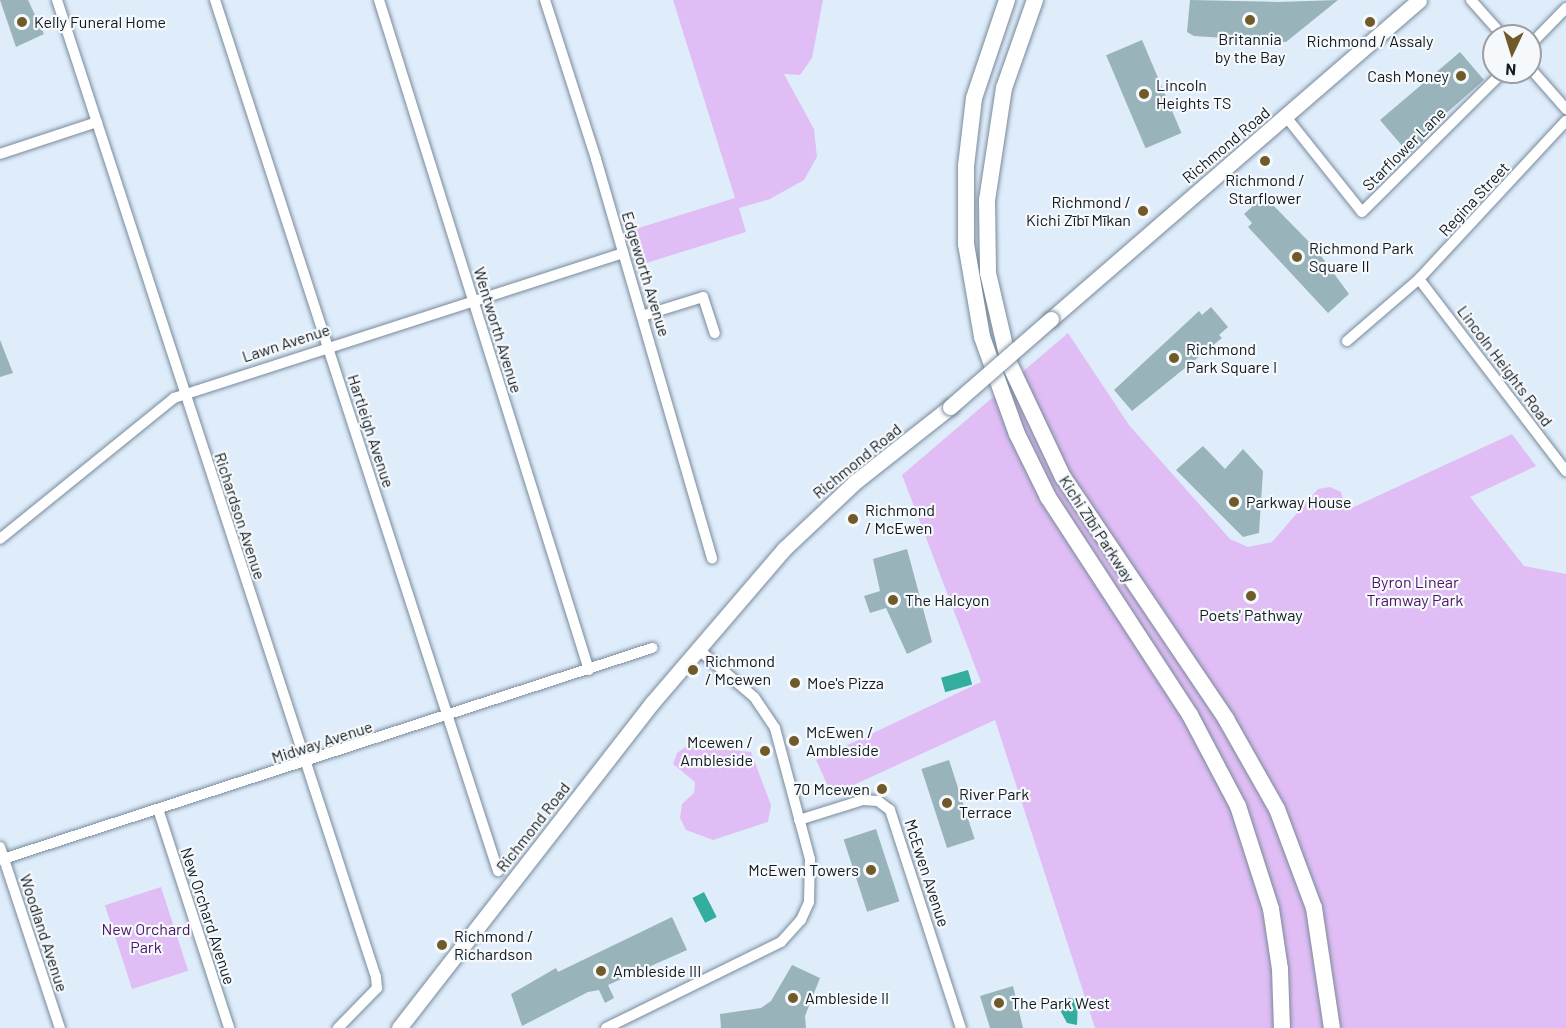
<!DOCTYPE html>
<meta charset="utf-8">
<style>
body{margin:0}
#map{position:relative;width:1566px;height:1028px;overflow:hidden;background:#dfedfb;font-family:Barlow,sans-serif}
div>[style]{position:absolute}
.green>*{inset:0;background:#e0bdf5;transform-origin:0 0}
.water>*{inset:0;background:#33ad9e;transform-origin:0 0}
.building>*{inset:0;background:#98b3b9;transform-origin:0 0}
.roads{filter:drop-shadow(0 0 2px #798a9a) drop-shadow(0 0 2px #798a9a)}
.minor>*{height:10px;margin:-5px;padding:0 5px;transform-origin:5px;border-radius:5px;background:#fff}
.secondary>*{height:15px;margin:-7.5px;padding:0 7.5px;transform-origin:7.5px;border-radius:7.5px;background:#fff}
.trunk>*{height:16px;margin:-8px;padding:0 8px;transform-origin:8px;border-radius:8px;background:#fff}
.bridges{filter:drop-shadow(0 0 2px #798a9a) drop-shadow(0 0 2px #798a9a)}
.secondary-bridge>*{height:15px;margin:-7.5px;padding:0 7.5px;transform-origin:7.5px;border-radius:7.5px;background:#fff}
.dots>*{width:16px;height:16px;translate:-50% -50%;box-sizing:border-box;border:3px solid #f5f9fc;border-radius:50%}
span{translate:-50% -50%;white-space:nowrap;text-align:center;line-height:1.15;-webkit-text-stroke:4.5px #f5f9fc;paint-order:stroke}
.poi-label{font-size:16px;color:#13191f}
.left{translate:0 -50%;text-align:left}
.right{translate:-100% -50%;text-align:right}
.street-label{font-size:16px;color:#13191f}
.park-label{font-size:16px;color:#4c1365}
.north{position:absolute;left:1482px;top:24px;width:60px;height:60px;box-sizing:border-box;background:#f5f9fc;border:2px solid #9b9fa4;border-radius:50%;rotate:184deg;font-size:16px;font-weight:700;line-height:24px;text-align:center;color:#13191f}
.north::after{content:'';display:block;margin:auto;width:21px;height:27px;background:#705a2a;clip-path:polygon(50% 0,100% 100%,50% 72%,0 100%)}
</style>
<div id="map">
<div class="green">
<div style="clip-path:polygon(673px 0,823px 0,812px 58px,800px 75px,784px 74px,814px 129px,817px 157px,804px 180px,770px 199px,739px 208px,746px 232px,643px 264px,632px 230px,735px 198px)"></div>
<div style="clip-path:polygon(1068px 333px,1129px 425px,1230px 539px,1248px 547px,1272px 542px,1318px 489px,1330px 487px,1341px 492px,1345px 511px,1512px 434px,1536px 466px,1470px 497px,1524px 566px,1566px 574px,1566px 1028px,1095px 1028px,995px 720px,832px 795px,816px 760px,981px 682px,902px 475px)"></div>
<div style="clip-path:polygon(687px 746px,751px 752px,771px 805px,768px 822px,713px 840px,686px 830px,680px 818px,682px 804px,694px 793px,695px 782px,673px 764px,677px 753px)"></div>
<div style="left:161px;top:887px;width:88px;height:59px;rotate:72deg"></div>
</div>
<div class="water">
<div style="left:968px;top:670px;width:15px;height:28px;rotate:74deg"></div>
<div style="left:704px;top:892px;width:28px;height:13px;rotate:63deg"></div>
<div style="clip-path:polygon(1066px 997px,1078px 1000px,1077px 1025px,1067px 1023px,1060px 1010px)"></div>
</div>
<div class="building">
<div style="clip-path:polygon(0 0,28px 0,44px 34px,16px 47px)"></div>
<div style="clip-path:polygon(1190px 0,1278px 2px,1338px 0,1286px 42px,1194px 36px,1187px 32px)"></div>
<div style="left:1142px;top:40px;width:101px;height:39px;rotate:67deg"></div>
<div style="clip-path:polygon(1460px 52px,1484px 80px,1434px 124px,1437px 127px,1409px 154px,1380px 120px)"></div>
<div style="clip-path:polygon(1264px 196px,1316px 249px,1349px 294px,1328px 313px,1248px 227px,1252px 223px,1244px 214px)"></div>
<div style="clip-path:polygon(1211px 307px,1228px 327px,1219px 335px,1222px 338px,1132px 411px,1114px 390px,1199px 311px,1202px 315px)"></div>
<div style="clip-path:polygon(0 340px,13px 373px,0 377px)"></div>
<div style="clip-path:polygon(1203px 446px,1225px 469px,1243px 449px,1263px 471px,1259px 533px,1243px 537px,1176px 470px)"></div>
<div style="clip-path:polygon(907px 549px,932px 642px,907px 654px,886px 608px,870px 613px,864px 596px,880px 591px,873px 559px)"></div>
<div style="left:949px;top:760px;width:83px;height:29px;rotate:72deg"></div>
<div style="left:876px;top:829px;width:76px;height:34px;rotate:72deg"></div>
<div style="clip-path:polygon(672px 917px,687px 950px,608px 985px,614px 998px,605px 1003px,599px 990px,588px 992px,522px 1026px,511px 994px,556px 968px,558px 972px)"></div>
<div style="clip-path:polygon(792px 965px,820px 978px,805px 1016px,806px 1028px,721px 1028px,720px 1014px,761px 1008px,771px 1001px)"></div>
<div style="clip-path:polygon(1013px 986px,1023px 1028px,990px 1028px,980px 996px)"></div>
</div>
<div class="roads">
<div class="minor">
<div style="left:57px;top:0;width:1028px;rotate:71.92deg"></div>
<div style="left:376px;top:977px;width:11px;rotate:85deg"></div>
<div style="left:377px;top:988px;width:56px;rotate:134.3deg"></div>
<div style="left:215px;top:0;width:916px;rotate:72deg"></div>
<div style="left:379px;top:0;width:702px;rotate:72.6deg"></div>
<div style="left:545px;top:0;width:167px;rotate:72.2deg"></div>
<div style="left:596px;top:159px;width:416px;rotate:73.8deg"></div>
<div style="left:1471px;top:0;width:48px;rotate:48.4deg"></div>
<div style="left:1530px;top:45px;width:52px;rotate:-45.8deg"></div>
<div style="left:1530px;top:68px;width:55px;rotate:48.7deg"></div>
<div style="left:1287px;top:118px;width:120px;rotate:51.4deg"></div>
<div style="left:1362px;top:212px;width:199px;rotate:-44.8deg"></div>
<div style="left:0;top:154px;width:102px;rotate:-18.3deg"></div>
<div style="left:1419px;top:279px;width:242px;rotate:52.6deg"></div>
<div style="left:642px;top:316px;width:64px;rotate:-17.3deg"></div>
<div style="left:703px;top:297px;width:38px;rotate:72deg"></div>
<div style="left:1347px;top:341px;width:95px;rotate:-40.7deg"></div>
<div style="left:1419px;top:279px;width:216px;rotate:-47.1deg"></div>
<div style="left:0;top:539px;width:224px;rotate:-39deg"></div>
<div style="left:174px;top:398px;width:472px;rotate:-17.9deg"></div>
<div style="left:159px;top:812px;width:227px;rotate:72deg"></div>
<div style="left:799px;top:820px;width:67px;rotate:-17.4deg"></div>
<div style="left:863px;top:800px;width:15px;rotate:4deg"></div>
<div style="left:878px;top:801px;width:15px;rotate:37deg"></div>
<div style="left:890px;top:810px;width:229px;rotate:72deg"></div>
<div style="left:0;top:847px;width:191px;rotate:71.7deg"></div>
<div style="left:0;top:860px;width:686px;rotate:-18.01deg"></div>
<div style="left:606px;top:1028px;width:195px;rotate:-26.2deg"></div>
<div style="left:781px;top:942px;width:30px;rotate:-48deg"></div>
<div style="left:801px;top:920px;width:20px;rotate:-66deg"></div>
<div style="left:809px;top:902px;width:43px;rotate:-88.7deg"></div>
<div style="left:810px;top:859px;width:136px;rotate:-105deg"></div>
<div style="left:775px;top:728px;width:37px;rotate:-124deg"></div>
<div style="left:754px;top:697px;width:74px;rotate:-139.4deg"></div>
</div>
<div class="secondary">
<div style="left:1051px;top:319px;width:487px;rotate:-40.9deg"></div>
<div style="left:399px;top:1028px;width:412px;rotate:-52.1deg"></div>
<div style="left:652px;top:703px;width:203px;rotate:-49.4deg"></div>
<div style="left:784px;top:549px;width:98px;rotate:-43.3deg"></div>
<div style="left:855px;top:482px;width:121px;rotate:-38.3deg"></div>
</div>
<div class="trunk">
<div style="left:1007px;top:0;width:103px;rotate:108.6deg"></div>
<div style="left:974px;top:98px;width:68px;rotate:96.7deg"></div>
<div style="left:966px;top:166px;width:78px;rotate:90deg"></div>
<div style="left:966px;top:244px;width:94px;rotate:80.2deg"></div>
<div style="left:982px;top:337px;width:103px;rotate:70.2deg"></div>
<div style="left:1017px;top:434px;width:70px;rotate:63.8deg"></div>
<div style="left:1048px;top:497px;width:260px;rotate:56.9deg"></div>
<div style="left:1190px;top:715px;width:103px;rotate:62.2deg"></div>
<div style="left:1238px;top:806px;width:108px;rotate:72.2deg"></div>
<div style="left:1271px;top:909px;width:61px;rotate:81.5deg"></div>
<div style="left:1280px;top:969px;width:59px;rotate:88.1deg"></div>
<div style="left:1035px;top:0;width:93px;rotate:109.4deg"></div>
<div style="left:1004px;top:88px;width:113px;rotate:98.6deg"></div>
<div style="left:987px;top:200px;width:73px;rotate:89.2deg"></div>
<div style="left:988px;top:273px;width:92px;rotate:76.9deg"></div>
<div style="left:1009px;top:363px;width:126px;rotate:64.7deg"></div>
<div style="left:1063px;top:477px;width:292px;rotate:56deg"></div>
<div style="left:1226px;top:719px;width:103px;rotate:60.5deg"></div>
<div style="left:1277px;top:809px;width:106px;rotate:69.5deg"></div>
<div style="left:1314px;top:908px;width:121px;rotate:81.5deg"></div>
</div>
</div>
<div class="bridges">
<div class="secondary-bridge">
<div style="left:950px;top:407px;width:134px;rotate:-41.1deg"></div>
</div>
</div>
<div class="dots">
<div style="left:1250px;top:20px;background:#705a2a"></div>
<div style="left:22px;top:22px;background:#705a2a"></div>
<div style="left:1370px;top:22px;background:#705a2a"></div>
<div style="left:1461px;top:76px;background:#705a2a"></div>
<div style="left:1144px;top:94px;background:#705a2a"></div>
<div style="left:1265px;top:161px;background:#705a2a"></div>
<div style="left:1143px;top:211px;background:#705a2a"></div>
<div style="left:1297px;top:257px;background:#705a2a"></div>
<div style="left:1174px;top:358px;background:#705a2a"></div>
<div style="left:1234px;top:502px;background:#705a2a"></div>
<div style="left:853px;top:519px;background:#705a2a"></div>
<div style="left:1251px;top:596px;background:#705a2a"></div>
<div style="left:893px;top:600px;background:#705a2a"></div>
<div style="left:693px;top:670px;background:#705a2a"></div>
<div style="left:795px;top:683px;background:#705a2a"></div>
<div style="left:794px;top:741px;background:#705a2a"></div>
<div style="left:765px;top:751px;background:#705a2a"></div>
<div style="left:882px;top:789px;background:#705a2a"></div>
<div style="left:947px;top:803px;background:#705a2a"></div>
<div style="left:871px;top:870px;background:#705a2a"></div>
<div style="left:442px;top:945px;background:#705a2a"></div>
<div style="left:601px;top:971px;background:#705a2a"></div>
<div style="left:793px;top:998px;background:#705a2a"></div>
<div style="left:999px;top:1003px;background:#705a2a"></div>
</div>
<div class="poi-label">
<span class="left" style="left:34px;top:22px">Kelly Funeral Home</span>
<span style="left:1250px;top:48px">Britannia<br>by the Bay</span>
<span style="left:1370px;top:41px">Richmond / Assaly</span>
<span class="right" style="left:1449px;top:76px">Cash Money</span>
<span class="left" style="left:1156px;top:94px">Lincoln<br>Heights TS</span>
<span style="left:1265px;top:189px">Richmond /<br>Starflower</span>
<span class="right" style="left:1131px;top:211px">Richmond /<br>Kichi Zībī Mīkan</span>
<span class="left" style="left:1309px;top:257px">Richmond Park<br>Square II</span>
<span class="left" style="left:1186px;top:358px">Richmond<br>Park Square I</span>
<span class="left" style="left:1246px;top:502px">Parkway House</span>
<span class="left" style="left:865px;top:519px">Richmond<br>/ McEwen</span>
<span class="left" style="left:905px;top:600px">The Halcyon</span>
<span style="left:1251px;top:615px">Poets' Pathway</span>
<span class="left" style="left:705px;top:670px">Richmond<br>/ Mcewen</span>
<span class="left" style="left:807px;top:683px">Moe's Pizza</span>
<span class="left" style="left:806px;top:741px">McEwen /<br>Ambleside</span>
<span class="right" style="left:753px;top:751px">Mcewen /<br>Ambleside</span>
<span class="right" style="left:870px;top:789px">70 Mcewen</span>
<span class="left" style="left:959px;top:803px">River Park<br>Terrace</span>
<span class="right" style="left:859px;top:870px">McEwen Towers</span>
<span class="left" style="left:454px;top:945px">Richmond /<br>Richardson</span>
<span class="left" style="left:613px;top:971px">Ambleside III</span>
<span class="left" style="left:805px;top:998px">Ambleside II</span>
<span class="left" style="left:1011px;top:1003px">The Park West</span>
</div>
<div class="street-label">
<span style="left:1226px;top:145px;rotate:-40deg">Richmond Road</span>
<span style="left:1404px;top:149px;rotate:-45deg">Starflower Lane</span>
<span style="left:1474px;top:199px;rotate:-47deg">Regina Street</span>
<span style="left:646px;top:274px;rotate:73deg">Edgeworth Avenue</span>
<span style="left:498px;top:330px;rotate:73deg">Wentworth Avenue</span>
<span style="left:286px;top:343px;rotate:-18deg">Lawn Avenue</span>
<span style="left:1505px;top:366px;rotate:53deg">Lincoln Heights Road</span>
<span style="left:371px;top:431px;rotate:72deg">Hartleigh Avenue</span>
<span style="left:857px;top:461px;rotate:-39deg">Richmond Road</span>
<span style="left:240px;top:516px;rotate:72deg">Richardson Avenue</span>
<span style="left:1097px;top:529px;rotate:57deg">Kichi Zībī Parkway</span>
<span style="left:322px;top:742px;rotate:-18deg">Midway Avenue</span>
<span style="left:533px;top:827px;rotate:-52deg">Richmond Road</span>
<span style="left:927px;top:873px;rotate:72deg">McEwen Avenue</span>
<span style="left:208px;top:916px;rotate:72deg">New Orchard Avenue</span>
<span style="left:44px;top:933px;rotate:72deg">Woodland Avenue</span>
</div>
<div class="park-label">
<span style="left:1415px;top:591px">Byron Linear<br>Tramway Park</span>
<span style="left:146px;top:938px">New Orchard<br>Park</span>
</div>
<div class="north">N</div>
</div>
